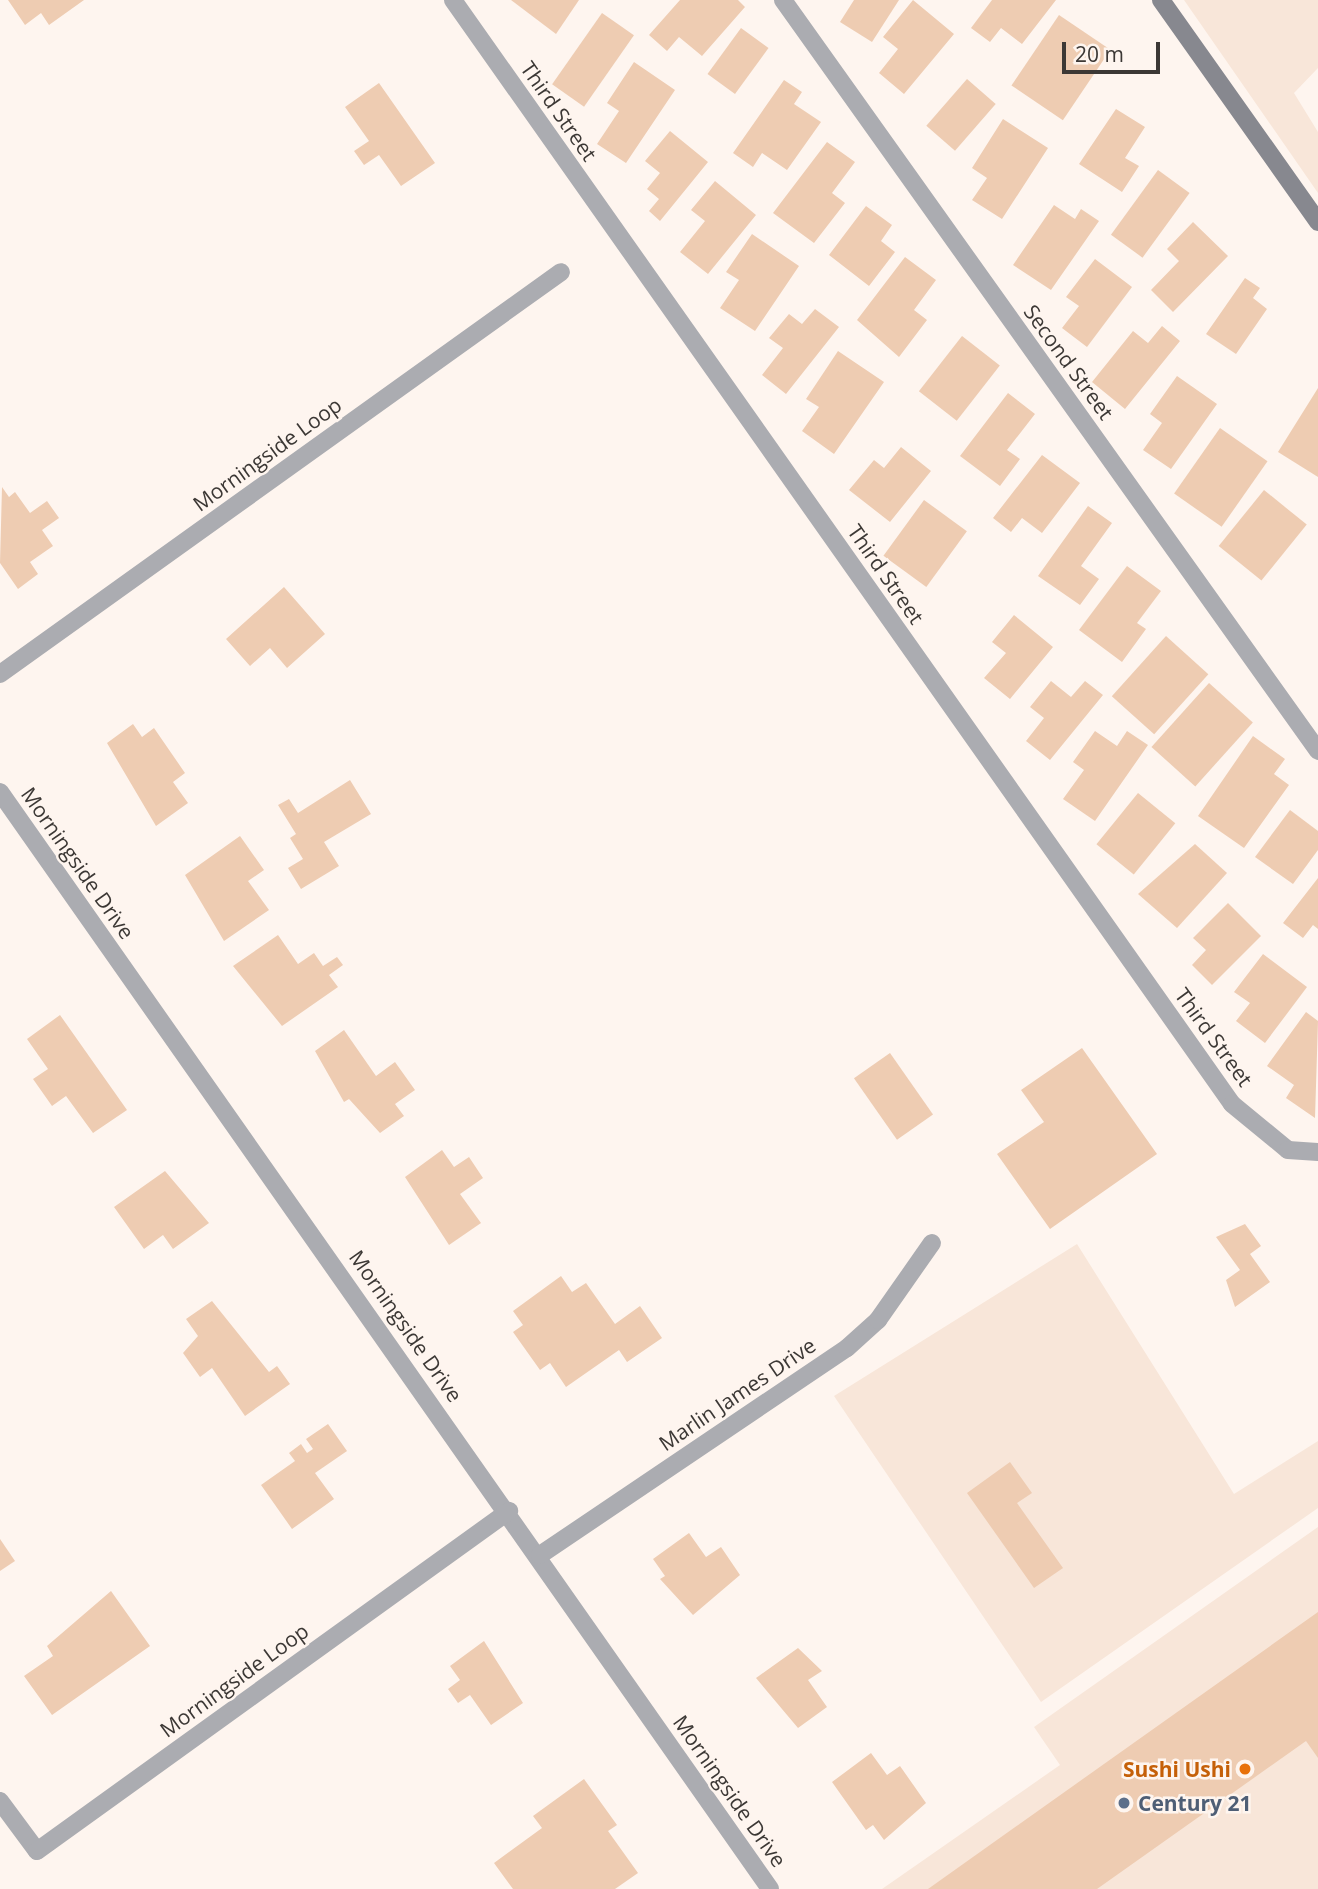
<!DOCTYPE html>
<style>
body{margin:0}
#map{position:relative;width:1318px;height:1889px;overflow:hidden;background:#fef5ef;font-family:"Open Sans",sans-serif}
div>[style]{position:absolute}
.built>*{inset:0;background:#f8e6d9}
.building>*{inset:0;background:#eeccb2;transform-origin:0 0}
.street>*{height:18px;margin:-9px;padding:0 9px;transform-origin:9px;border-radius:9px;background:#abacb1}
.secondary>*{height:18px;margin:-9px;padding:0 9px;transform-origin:9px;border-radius:9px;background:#87888f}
.dots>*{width:19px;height:19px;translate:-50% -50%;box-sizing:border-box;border:4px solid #fef5ef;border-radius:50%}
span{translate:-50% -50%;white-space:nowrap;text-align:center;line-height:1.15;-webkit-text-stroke:5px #fef5ef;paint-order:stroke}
.street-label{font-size:21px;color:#3c3835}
.food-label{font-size:21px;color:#c56008;font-weight:700}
.right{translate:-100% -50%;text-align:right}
.service-label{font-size:21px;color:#4e5e75;font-weight:700}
.left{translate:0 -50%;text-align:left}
.scale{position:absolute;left:1062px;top:42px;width:98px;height:32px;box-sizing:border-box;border:4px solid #3c3835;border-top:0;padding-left:9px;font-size:21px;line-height:24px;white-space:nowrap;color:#3c3835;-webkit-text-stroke:5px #fef5ef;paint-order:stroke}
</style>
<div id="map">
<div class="built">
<div style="clip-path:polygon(1184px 0,1318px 0,1318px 68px,1294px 93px,1318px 132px,1318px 193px)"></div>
<div style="clip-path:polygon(1077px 1244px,1234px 1494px,1318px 1441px,1318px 1508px,1041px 1702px,834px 1396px)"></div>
<div style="clip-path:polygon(1318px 1527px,1318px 1889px,882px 1889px,1060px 1765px,1034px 1727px)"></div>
</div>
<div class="building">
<div style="clip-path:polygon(8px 0,84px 0,49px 25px,41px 13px,25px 25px)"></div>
<div style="clip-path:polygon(511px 0,579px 0,556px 34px)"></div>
<div style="clip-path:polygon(680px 0,738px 0,745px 7px,702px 56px,679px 37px,667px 51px,649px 35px)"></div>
<div style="clip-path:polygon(854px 0,899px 0,872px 42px,840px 22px)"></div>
<div style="clip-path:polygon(913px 0,954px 34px,904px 94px,879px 73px,898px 49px,883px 37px)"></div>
<div style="clip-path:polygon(992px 0,1056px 0,1022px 44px,1001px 28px,990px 42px,971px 28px)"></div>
<div style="left:602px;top:13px;width:39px;height:87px;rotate:35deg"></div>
<div style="left:1059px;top:15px;width:62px;height:85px;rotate:34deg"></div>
<div style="left:741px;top:28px;width:34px;height:57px;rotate:36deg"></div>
<div style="clip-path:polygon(634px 62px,675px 90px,626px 163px,597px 144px,619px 111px,607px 103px)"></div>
<div style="left:967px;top:79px;width:38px;height:62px;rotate:41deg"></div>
<div style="clip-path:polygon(784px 80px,802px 92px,794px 104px,821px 122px,787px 170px,762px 153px,753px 167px,733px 153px)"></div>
<div style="clip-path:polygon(379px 83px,435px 163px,401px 186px,379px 155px,364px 165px,354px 151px,369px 141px,345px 107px)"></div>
<div style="clip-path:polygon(1116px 109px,1145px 127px,1125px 158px,1139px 166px,1122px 192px,1079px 164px)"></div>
<div style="clip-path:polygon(1003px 119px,1048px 148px,1002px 219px,972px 200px,987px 178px,972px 168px)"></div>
<div style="clip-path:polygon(670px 131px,708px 162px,660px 221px,649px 211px,659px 199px,647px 189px,660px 173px,645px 161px)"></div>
<div style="clip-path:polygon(827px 142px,855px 162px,832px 193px,845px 203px,814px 243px,773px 213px)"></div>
<div style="left:1158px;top:170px;width:39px;height:80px;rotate:36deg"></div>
<div style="clip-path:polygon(715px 181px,756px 215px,708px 274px,680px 252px,705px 221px,691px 210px)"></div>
<div style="clip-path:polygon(1054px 205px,1075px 219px,1081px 209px,1099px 221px,1051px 290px,1013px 265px)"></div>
<div style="clip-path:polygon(866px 206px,892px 225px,881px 241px,895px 252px,869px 286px,829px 255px)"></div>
<div style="clip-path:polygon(1193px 222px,1228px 256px,1173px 312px,1151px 290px,1179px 261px,1167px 249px)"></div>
<div style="clip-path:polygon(752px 234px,799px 266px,755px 331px,720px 308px,739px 280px,726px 272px)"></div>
<div style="clip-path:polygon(905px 257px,936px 280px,914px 310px,927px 320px,899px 357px,857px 320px)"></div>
<div style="clip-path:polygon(1095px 259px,1132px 287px,1087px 347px,1062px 328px,1079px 306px,1066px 297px)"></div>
<div style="clip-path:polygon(1245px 278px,1260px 288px,1253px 298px,1267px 309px,1236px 354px,1206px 334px)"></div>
<div style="clip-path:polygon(815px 309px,839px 327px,786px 394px,762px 375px,783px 348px,769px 338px,789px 314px,802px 324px)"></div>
<div style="clip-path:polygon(1162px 326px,1180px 341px,1125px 409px,1092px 382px,1133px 331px,1148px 343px)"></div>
<div style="left:962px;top:336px;width:48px;height:70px;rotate:38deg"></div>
<div style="clip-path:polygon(838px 351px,884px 382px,834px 454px,802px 431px,819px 407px,806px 399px)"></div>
<div style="clip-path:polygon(1177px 376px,1217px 404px,1171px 469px,1143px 450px,1162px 423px,1150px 414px)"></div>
<div style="clip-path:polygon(1318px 388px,1318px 477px,1278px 452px)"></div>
<div style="clip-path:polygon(1008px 393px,1035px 414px,1007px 450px,1020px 459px,1000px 486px,960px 456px)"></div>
<div style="left:1220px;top:428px;width:58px;height:80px;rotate:35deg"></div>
<div style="clip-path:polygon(901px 447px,931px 471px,890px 522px,849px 490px,874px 460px,884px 468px)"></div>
<div style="clip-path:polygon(1042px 455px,1080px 483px,1042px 533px,1022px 518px,1011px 532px,993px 518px)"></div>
<div style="clip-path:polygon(2px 487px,9px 497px,15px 492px,30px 513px,47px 501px,59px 518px,42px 530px,53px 546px,30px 562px,38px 574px,18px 589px,0 563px)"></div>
<div style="left:1264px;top:490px;width:55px;height:72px;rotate:39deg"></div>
<div style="left:924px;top:500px;width:53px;height:69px;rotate:36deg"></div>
<div style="clip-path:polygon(1088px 506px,1112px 523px,1081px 566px,1099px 579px,1080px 605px,1038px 576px)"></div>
<div style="clip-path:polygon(1127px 566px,1161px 591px,1137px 623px,1146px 629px,1122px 662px,1079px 630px)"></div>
<div style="clip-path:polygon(284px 587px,325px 634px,287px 668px,270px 648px,250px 666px,226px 639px)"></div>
<div style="clip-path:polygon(1014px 615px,1053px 647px,1010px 699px,984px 678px,1006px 653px,992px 642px)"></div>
<div style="left:1166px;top:636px;width:57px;height:81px;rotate:42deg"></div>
<div style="clip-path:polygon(1051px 681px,1071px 697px,1085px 681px,1103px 695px,1050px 760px,1026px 741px,1044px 718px,1030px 707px)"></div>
<div style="left:1209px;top:683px;width:59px;height:86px;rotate:42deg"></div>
<div style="clip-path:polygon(133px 724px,142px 737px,154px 728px,185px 773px,173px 782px,188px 803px,156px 826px,107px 743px)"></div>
<div style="clip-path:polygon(1095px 731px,1117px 746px,1127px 731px,1148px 745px,1095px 821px,1063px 799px,1084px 770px,1073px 762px)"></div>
<div style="clip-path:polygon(1253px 736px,1285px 759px,1274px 774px,1289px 785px,1244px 848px,1198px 816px)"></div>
<div style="clip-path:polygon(350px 780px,371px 814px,324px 842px,339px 866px,301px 889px,288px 868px,303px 859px,290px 838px,296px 834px,278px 805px,289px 799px,298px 813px)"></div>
<div style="left:1138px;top:793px;width:48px;height:66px;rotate:39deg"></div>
<div style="clip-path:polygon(1290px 810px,1318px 831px,1318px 850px,1293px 884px,1255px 857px)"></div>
<div style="clip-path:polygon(240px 836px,264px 870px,248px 881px,269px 910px,224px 941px,185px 875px)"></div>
<div style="clip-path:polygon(1195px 844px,1227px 873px,1177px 928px,1138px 894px)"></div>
<div style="clip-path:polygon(1318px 878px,1318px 929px,1313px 925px,1303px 938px,1283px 923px)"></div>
<div style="clip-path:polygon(1228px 903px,1261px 936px,1212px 985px,1192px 965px,1206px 950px,1193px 938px)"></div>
<div style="clip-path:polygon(278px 935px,298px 964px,314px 953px,323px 966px,337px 957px,343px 965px,329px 975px,338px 987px,282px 1026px,233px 966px)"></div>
<div style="clip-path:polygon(1263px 954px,1307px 987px,1265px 1043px,1236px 1021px,1250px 1003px,1234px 992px)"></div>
<div style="clip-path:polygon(1306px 1012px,1318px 1021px,1315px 1118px,1286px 1098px,1294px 1085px,1267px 1066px)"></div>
<div style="clip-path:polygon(60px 1015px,127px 1110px,93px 1133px,66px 1096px,52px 1106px,33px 1079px,48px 1069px,27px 1039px)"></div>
<div style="clip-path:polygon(344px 1030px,376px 1076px,395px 1062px,415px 1090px,395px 1104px,404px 1116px,380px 1133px,349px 1099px,344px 1102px,315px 1051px)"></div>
<div style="clip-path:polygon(1082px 1048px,1157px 1154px,1050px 1229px,997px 1154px,1044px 1122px,1021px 1090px)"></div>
<div style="left:890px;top:1053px;width:75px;height:44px;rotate:55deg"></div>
<div style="clip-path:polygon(442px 1150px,454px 1167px,469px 1157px,483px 1178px,460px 1194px,481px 1223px,449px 1245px,405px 1177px)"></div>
<div style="clip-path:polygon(165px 1171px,209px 1223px,173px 1249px,163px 1235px,144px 1249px,114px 1207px)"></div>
<div style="clip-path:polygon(1245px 1224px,1261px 1246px,1250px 1254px,1270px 1282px,1235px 1307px,1226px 1280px,1240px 1270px,1216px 1237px)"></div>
<div style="clip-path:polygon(561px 1276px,572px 1292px,586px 1283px,615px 1324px,640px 1306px,662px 1338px,627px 1362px,619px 1350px,566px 1387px,550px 1363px,540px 1370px,513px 1332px,523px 1325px,513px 1311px)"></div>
<div style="clip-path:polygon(212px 1301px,269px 1372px,277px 1366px,290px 1384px,245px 1416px,212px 1368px,200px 1377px,183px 1353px,198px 1336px,186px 1319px)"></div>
<div style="clip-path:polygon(328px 1424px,347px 1451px,315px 1473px,334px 1499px,292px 1529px,261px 1485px,295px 1461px,289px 1453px,301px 1444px,307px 1453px,313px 1449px,306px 1439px)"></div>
<div style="clip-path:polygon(1010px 1462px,1032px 1493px,1017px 1503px,1063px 1568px,1034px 1588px,967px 1493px)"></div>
<div style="clip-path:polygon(689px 1533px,706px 1557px,721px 1547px,740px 1575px,693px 1615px,660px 1579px,665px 1576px,653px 1559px)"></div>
<div style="clip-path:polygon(0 1539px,15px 1561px,0 1571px)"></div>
<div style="clip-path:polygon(111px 1591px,150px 1646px,52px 1715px,24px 1676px,53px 1656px,47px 1646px)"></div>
<div style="clip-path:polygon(1318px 1612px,1318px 1758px,1306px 1741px,1097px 1889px,928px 1889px)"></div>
<div style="clip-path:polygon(484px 1641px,523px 1703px,491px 1725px,470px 1695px,458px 1703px,448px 1689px,460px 1680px,450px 1666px)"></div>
<div style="clip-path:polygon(798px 1648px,822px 1671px,808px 1680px,827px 1707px,798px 1728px,756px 1678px)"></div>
<div style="clip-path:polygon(871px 1753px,887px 1775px,900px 1766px,926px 1803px,884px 1840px,873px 1825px,866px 1830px,832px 1782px)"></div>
<div style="clip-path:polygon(584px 1779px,617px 1825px,608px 1831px,638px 1873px,615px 1889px,513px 1889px,494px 1863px,542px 1828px,533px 1816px)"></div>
</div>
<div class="street">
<div style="left:453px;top:0;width:1351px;rotate:54.79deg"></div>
<div style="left:1232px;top:1104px;width:72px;rotate:39.4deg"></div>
<div style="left:1288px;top:1150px;width:30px;rotate:4deg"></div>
<div style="left:783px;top:0;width:922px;rotate:54.53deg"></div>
<div style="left:0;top:674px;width:690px;rotate:-35.62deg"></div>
<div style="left:0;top:792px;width:1340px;rotate:54.93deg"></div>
<div style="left:540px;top:1555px;width:370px;rotate:-34deg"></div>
<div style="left:847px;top:1348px;width:42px;rotate:-42.1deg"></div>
<div style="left:878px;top:1320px;width:94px;rotate:-55deg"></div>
<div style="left:0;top:1801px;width:62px;rotate:53.5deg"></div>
<div style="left:37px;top:1851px;width:582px;rotate:-35.77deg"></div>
</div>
<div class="secondary">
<div style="left:1161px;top:0;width:272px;rotate:54.7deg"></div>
</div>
<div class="dots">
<div style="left:1245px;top:1769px;background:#e8710a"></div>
<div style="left:1124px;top:1803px;background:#5c6f8a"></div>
</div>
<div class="street-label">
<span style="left:559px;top:111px;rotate:55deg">Third Street</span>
<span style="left:1069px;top:362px;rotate:54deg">Second Street</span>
<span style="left:267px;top:454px;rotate:-36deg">Morningside Loop</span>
<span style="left:886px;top:574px;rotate:55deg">Third Street</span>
<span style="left:78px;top:863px;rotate:55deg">Morningside Drive</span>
<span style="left:1214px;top:1037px;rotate:54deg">Third Street</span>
<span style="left:406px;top:1326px;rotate:55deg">Morningside Drive</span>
<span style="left:737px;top:1394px;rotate:-34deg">Marlin James Drive</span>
<span style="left:234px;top:1680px;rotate:-36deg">Morningside Loop</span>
<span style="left:730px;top:1791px;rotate:55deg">Morningside Drive</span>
</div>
<div class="food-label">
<span class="right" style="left:1231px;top:1769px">Sushi Ushi</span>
</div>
<div class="service-label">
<span class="left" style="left:1138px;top:1803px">Century 21</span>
</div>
<div class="scale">20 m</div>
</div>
